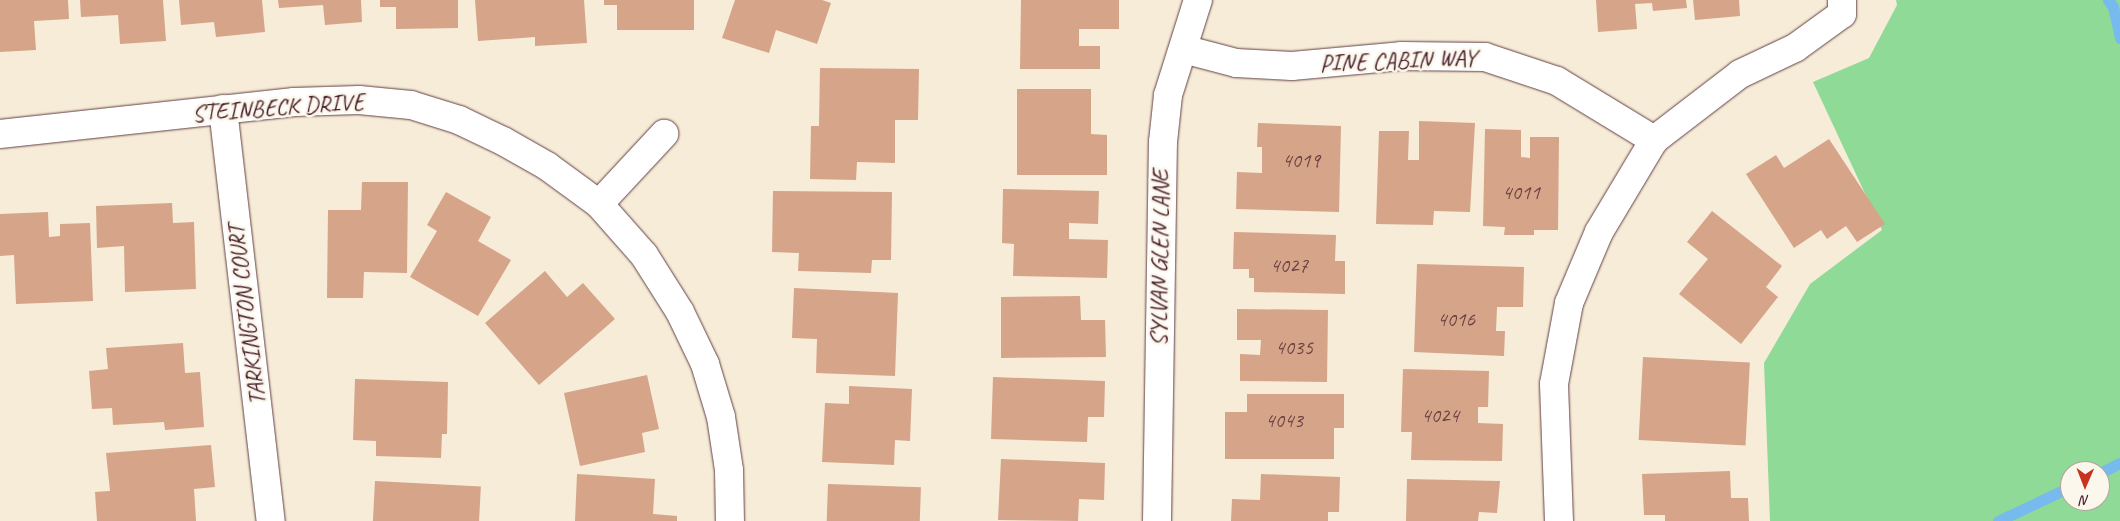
<!DOCTYPE html>
<style>
body{margin:0}
#map{position:relative;width:2120px;height:521px;overflow:hidden;background:#f6ecd7;font-family:Caveat,sans-serif}
div>[style]{position:absolute}
.green>*{inset:0;background:#8fda96}
.stream>*{height:11px;margin:-5.5px;padding:0 5.5px;transform-origin:5.5px;border-radius:5.5px;background:#77baed}
.building>*{inset:0;background:#d5a489;transform-origin:0 0}
.roads{filter:drop-shadow(0 0 1px #643e45) drop-shadow(0 0 1px #643e45)}
.street>*{height:28px;margin:-14px;padding:0 14px;transform-origin:14px;border-radius:14px;background:#fff}
span{translate:-50% -50%;white-space:nowrap;text-align:center;line-height:1.15;-webkit-text-stroke:5px #fbf7ec;paint-order:stroke}
.number-label{font-size:21px;color:#6d4042}
.number-label span{-webkit-text-stroke-width:0}
.street-label{font-size:24px;color:#4a1f2b}
.north{position:absolute;left:2060px;top:461px;width:50px;height:50px;box-sizing:border-box;background:#fbf7ec;border:1px solid #b4a19f;border-radius:50%;rotate:181deg;font-size:14px;font-weight:700;line-height:20px;text-align:center;color:#4a1f2b}
.north::after{content:'';display:block;margin:auto;width:18px;height:22px;background:#c8321e;clip-path:polygon(50% 0,100% 100%,50% 72%,0 100%)}
</style>
<div id="map">
<div class="green">
<div style="clip-path:polygon(evenodd,1896px 0,2120px 0,2120px 521px,1770px 521px,1764px 363px,1810px 284px,1882px 230px,1813px 82px,1869px 58px,1897px 5px,1896px 0,2070px 471px,2100px 471px,2100px 501px,2070px 501px,2070px 471px)"></div>
</div>
<div class="stream">
<div style="left:2108px;top:0;width:9px;rotate:54deg"></div>
<div style="left:2113px;top:7px;width:32px;rotate:77deg"></div>
<div style="left:2100px;top:473px;width:22px;rotate:-27deg"></div>
<div style="left:1998px;top:521px;width:80px;rotate:-25.3deg"></div>
</div>
<div class="building">
<div style="clip-path:polygon(0 0,68px 0,69px 19px,34px 21px,36px 50px,0 52px)"></div>
<div style="clip-path:polygon(80px 0,163px 0,166px 41px,120px 44px,118px 15px,81px 17px)"></div>
<div style="clip-path:polygon(179px 0,262px 0,265px 32px,216px 37px,214px 22px,181px 25px)"></div>
<div style="clip-path:polygon(278px 0,361px 0,362px 22px,325px 25px,323px 5px,279px 8px)"></div>
<div style="clip-path:polygon(380px 0,458px 0,458px 28px,396px 29px,396px 7px,380px 7px)"></div>
<div style="clip-path:polygon(475px 0,584px 0,587px 43px,535px 46px,535px 37px,478px 41px)"></div>
<div style="clip-path:polygon(604px 0,694px 0,694px 30px,617px 30px,617px 5px,604px 5px)"></div>
<div style="clip-path:polygon(735px 0,822px 0,831px 3px,817px 44px,776px 30px,769px 53px,722px 38px)"></div>
<div style="clip-path:polygon(1021px 0,1119px 0,1119px 29px,1079px 29px,1079px 46px,1100px 46px,1100px 69px,1020px 69px)"></div>
<div style="clip-path:polygon(1596px 0,1686px 0,1687px 8px,1653px 11px,1652px 3px,1635px 4px,1637px 29px,1598px 32px)"></div>
<div style="clip-path:polygon(1693px 0,1739px 0,1740px 16px,1695px 20px)"></div>
<div style="clip-path:polygon(820px 68px,919px 69px,918px 120px,895px 120px,895px 163px,857px 162px,856px 180px,810px 179px,811px 126px,819px 126px)"></div>
<div style="clip-path:polygon(1017px 89px,1091px 89px,1091px 134px,1107px 135px,1107px 175px,1017px 175px)"></div>
<div style="clip-path:polygon(1419px 121px,1475px 123px,1470px 212px,1434px 211px,1433px 225px,1376px 224px,1379px 131px,1409px 131px,1408px 160px,1419px 160px)"></div>
<div style="clip-path:polygon(1258px 123px,1341px 126px,1339px 212px,1236px 209px,1237px 172px,1262px 173px,1262px 147px,1257px 147px)"></div>
<div style="clip-path:polygon(1485px 129px,1521px 130px,1521px 157px,1530px 158px,1530px 137px,1559px 137px,1558px 230px,1534px 230px,1534px 235px,1504px 235px,1505px 227px,1483px 226px)"></div>
<div style="clip-path:polygon(1829px 139px,1885px 224px,1857px 242px,1846px 226px,1827px 239px,1821px 230px,1794px 248px,1746px 174px,1776px 155px,1784px 168px)"></div>
<div style="clip-path:polygon(362px 182px,408px 182px,407px 273px,364px 272px,363px 298px,327px 298px,328px 210px,361px 210px)"></div>
<div style="clip-path:polygon(1003px 189px,1099px 191px,1098px 224px,1069px 223px,1069px 239px,1108px 240px,1107px 278px,1013px 276px,1014px 244px,1002px 243px)"></div>
<div style="clip-path:polygon(773px 191px,892px 192px,891px 260px,872px 260px,871px 273px,798px 271px,799px 253px,772px 252px)"></div>
<div style="clip-path:polygon(446px 192px,491px 217px,478px 241px,511px 260px,478px 316px,410px 277px,437px 231px,427px 225px)"></div>
<div style="clip-path:polygon(172px 203px,173px 223px,194px 222px,196px 289px,125px 292px,124px 246px,97px 248px,96px 206px)"></div>
<div style="clip-path:polygon(1712px 211px,1782px 266px,1766px 287px,1778px 297px,1741px 344px,1679px 294px,1708px 259px,1687px 242px)"></div>
<div style="clip-path:polygon(48px 212px,49px 237px,60px 236px,60px 224px,90px 223px,93px 301px,16px 304px,14px 255px,0 256px,0 214px)"></div>
<div style="clip-path:polygon(1234px 232px,1336px 235px,1335px 261px,1345px 261px,1345px 294px,1254px 292px,1254px 278px,1249px 278px,1249px 269px,1233px 269px)"></div>
<div style="clip-path:polygon(1417px 264px,1524px 267px,1523px 307px,1497px 307px,1496px 331px,1505px 331px,1504px 356px,1414px 352px)"></div>
<div style="clip-path:polygon(545px 271px,567px 297px,583px 283px,615px 319px,539px 385px,485px 323px)"></div>
<div style="clip-path:polygon(794px 288px,898px 293px,895px 376px,816px 373px,817px 339px,792px 338px)"></div>
<div style="clip-path:polygon(1080px 296px,1081px 320px,1105px 320px,1106px 357px,1001px 358px,1001px 297px)"></div>
<div style="clip-path:polygon(1237px 309px,1328px 310px,1327px 382px,1240px 381px,1240px 354px,1260px 355px,1261px 340px,1237px 340px)"></div>
<div style="clip-path:polygon(183px 343px,185px 373px,200px 372px,204px 427px,165px 430px,164px 422px,113px 425px,112px 408px,92px 409px,89px 371px,108px 369px,106px 348px)"></div>
<div style="left:1643px;top:357px;width:107px;height:83px;rotate:3deg"></div>
<div style="clip-path:polygon(1403px 369px,1489px 371px,1488px 407px,1478px 407px,1478px 423px,1503px 424px,1502px 461px,1411px 460px,1412px 432px,1401px 432px)"></div>
<div style="clip-path:polygon(647px 375px,659px 429px,642px 433px,645px 452px,580px 466px,564px 393px)"></div>
<div style="clip-path:polygon(993px 377px,1105px 381px,1104px 417px,1088px 417px,1087px 442px,991px 439px)"></div>
<div style="clip-path:polygon(355px 379px,448px 382px,447px 434px,442px 434px,441px 458px,376px 456px,376px 441px,353px 440px)"></div>
<div style="clip-path:polygon(849px 386px,912px 389px,910px 441px,895px 440px,894px 465px,822px 462px,825px 403px,849px 404px)"></div>
<div style="clip-path:polygon(1247px 394px,1344px 394px,1344px 428px,1334px 428px,1334px 459px,1225px 459px,1225px 412px,1247px 412px)"></div>
<div style="clip-path:polygon(211px 445px,215px 487px,194px 489px,196px 521px,97px 521px,95px 492px,110px 491px,106px 453px)"></div>
<div style="clip-path:polygon(1001px 459px,1105px 463px,1104px 500px,1079px 499px,1078px 521px,998px 520px)"></div>
<div style="clip-path:polygon(1730px 471px,1731px 498px,1748px 498px,1749px 521px,1665px 521px,1665px 515px,1644px 515px,1642px 474px)"></div>
<div style="clip-path:polygon(577px 474px,655px 479px,653px 514px,677px 516px,677px 521px,575px 521px)"></div>
<div style="clip-path:polygon(1261px 474px,1340px 477px,1339px 512px,1328px 512px,1328px 521px,1231px 521px,1232px 499px,1260px 500px)"></div>
<div style="clip-path:polygon(1407px 479px,1500px 481px,1497px 513px,1479px 512px,1478px 521px,1406px 521px)"></div>
<div style="left:375px;top:481px;width:106px;height:40px;rotate:3deg"></div>
<div style="left:828px;top:484px;width:93px;height:37px;rotate:2deg"></div>
</div>
<div class="roads">
<div class="street">
<div style="left:1183px;top:49px;width:55px;rotate:14.8deg"></div>
<div style="left:1236px;top:63px;width:56px;rotate:3.1deg"></div>
<div style="left:1292px;top:66px;width:109px;rotate:-5.2deg"></div>
<div style="left:1401px;top:56px;width:84px;rotate:0.7deg"></div>
<div style="left:1485px;top:57px;width:76px;rotate:18.4deg"></div>
<div style="left:1557px;top:81px;width:114px;rotate:31.3deg"></div>
<div style="left:223px;top:109px;width:415px;rotate:83.4deg"></div>
<div style="left:0;top:134px;width:296px;rotate:-6.2deg"></div>
<div style="left:294px;top:102px;width:65px;rotate:-1.8deg"></div>
<div style="left:359px;top:100px;width:52px;rotate:5.5deg"></div>
<div style="left:411px;top:105px;width:50px;rotate:17.4deg"></div>
<div style="left:459px;top:120px;width:49px;rotate:25.5deg"></div>
<div style="left:503px;top:141px;width:51px;rotate:29.6deg"></div>
<div style="left:547px;top:166px;width:64px;rotate:36.2deg"></div>
<div style="left:599px;top:204px;width:68px;rotate:48.6deg"></div>
<div style="left:644px;top:255px;width:67px;rotate:57.7deg"></div>
<div style="left:680px;top:312px;width:58px;rotate:64.3deg"></div>
<div style="left:705px;top:364px;width:55px;rotate:73.2deg"></div>
<div style="left:721px;top:417px;width:54px;rotate:81.4deg"></div>
<div style="left:729px;top:470px;width:51px;rotate:88.9deg"></div>
<div style="left:599px;top:204px;width:96px;rotate:-47.1deg"></div>
<div style="left:1157px;top:521px;width:379px;rotate:-89.1deg"></div>
<div style="left:1163px;top:142px;width:47px;rotate:-83.9deg"></div>
<div style="left:1168px;top:95px;width:100px;rotate:-72.5deg"></div>
<div style="left:1559px;top:521px;width:137px;rotate:-92.1deg"></div>
<div style="left:1554px;top:384px;width:82px;rotate:-79.5deg"></div>
<div style="left:1569px;top:303px;width:77px;rotate:-67.1deg"></div>
<div style="left:1599px;top:232px;width:107px;rotate:-59.1deg"></div>
<div style="left:1654px;top:140px;width:108px;rotate:-37.5deg"></div>
<div style="left:1740px;top:74px;width:61px;rotate:-25.3deg"></div>
<div style="left:1795px;top:48px;width:58px;rotate:-35.9deg"></div>
<div style="left:1842px;top:14px;width:14px;rotate:-90deg"></div>
</div>
</div>
<div class="number-label">
<span style="left:1301px;top:160px">4019</span>
<span style="left:1521px;top:192px">4011</span>
<span style="left:1289px;top:265px">4027</span>
<span style="left:1456px;top:319px">4016</span>
<span style="left:1294px;top:347px">4035</span>
<span style="left:1440px;top:415px">4024</span>
<span style="left:1284px;top:420px">4043</span>
</div>
<div class="street-label">
<span style="left:1398px;top:61px;rotate:-2deg">PINE CABIN WAY</span>
<span style="left:278px;top:108px;rotate:-4deg">STEINBECK DRIVE</span>
<span style="left:1160px;top:258px;rotate:-89deg">SYLVAN GLEN LANE</span>
<span style="left:247px;top:315px;rotate:-97deg">TARKINGTON COURT</span>
</div>
<div class="north">N</div>
</div>
